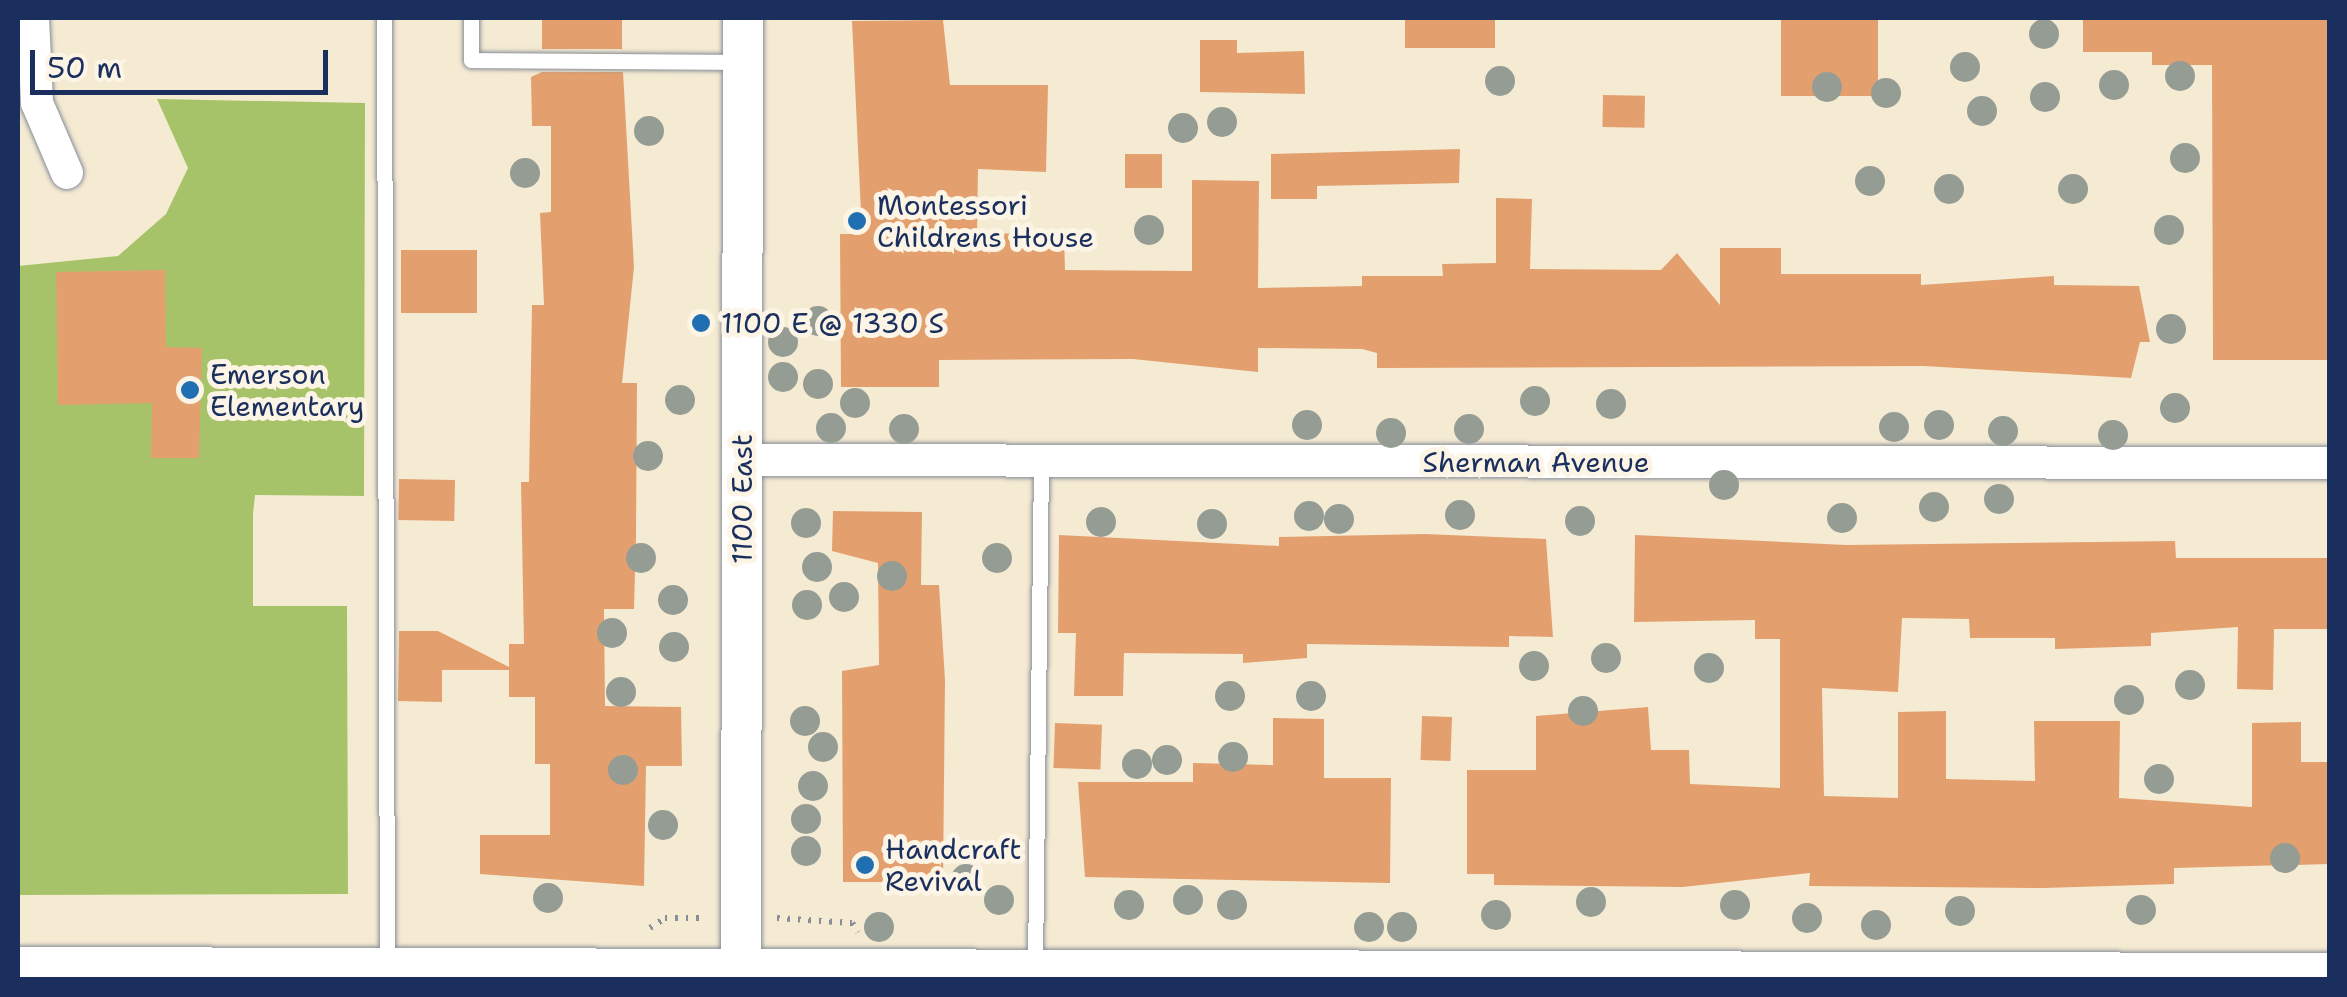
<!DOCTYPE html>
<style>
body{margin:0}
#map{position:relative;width:2347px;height:997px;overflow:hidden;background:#f5ebd3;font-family:"Shantell Sans",sans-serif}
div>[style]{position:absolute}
.green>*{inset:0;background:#a7c369}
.building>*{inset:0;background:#e3a06e;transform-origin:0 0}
.path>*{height:6px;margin-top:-3px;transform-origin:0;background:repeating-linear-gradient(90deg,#888d98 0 2.5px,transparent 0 10.5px)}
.roads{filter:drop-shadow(0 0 2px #888d98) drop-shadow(0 0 2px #888d98)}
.service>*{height:15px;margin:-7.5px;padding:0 7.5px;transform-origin:7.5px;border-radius:7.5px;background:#fff}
.minor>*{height:32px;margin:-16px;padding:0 16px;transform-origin:16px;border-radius:16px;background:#fff}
.tertiary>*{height:40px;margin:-20px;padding:0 20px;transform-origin:20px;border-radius:20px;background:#fff}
.trees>*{width:30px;height:30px;margin:-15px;border-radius:50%;background:#949c94}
.dots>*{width:28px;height:28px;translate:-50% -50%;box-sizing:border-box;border:5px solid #fcf5e5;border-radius:50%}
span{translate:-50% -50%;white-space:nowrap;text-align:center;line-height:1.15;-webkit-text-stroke:10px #fcf5e5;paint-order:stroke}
.poi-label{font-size:28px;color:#1b2f5e}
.left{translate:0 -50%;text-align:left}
.street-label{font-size:28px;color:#1b2f5e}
.frame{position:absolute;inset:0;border:20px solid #1b2f5e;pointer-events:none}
.scale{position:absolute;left:30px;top:50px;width:298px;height:45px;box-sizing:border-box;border:5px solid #1b2f5e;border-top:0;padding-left:12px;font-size:30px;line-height:35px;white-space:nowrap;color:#1b2f5e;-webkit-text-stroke:8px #fcf5e5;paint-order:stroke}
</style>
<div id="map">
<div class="green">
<div style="clip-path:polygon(157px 99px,365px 103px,364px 496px,255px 495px,253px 514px,253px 606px,347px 606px,348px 894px,18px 895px,18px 266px,118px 256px,166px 214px,188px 168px)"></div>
</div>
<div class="building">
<div style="left:542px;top:18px;width:80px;height:31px"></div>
<div style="left:1405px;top:18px;width:90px;height:30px"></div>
<div style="left:1781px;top:18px;width:97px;height:78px"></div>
<div style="clip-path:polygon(2083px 18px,2330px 18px,2330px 360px,2213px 360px,2212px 65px,2152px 65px,2152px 52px,2083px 52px)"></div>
<div style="clip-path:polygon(943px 20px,950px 85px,1048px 85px,1046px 172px,978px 169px,977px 232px,1064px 236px,1065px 270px,1192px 271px,1192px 180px,1259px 181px,1258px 288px,1362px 286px,1362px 276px,1443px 276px,1442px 264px,1496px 263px,1496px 198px,1532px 199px,1530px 269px,1661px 270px,1677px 253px,1720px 305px,1720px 248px,1781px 248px,1781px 274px,1921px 274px,1921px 285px,2054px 276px,2054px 285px,2139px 286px,2150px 342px,2140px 342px,2131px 378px,1924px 366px,1377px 368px,1377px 353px,1362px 349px,1258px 348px,1258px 372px,1133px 359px,939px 360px,939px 387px,841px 387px,840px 234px,862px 234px,852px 21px)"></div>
<div style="clip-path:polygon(1200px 40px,1237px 40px,1237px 53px,1304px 51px,1305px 94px,1200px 92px)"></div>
<div style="clip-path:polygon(542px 72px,623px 72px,634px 267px,622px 383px,637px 383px,636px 537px,634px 609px,604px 609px,605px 706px,681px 707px,682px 766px,646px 766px,644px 886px,480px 874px,480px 835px,550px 835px,550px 764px,535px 764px,535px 697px,509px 697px,509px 670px,442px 670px,442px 702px,398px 701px,399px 631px,438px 631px,509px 667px,509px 644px,524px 644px,521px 482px,529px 482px,532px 305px,544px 305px,540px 213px,551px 212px,551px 126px,532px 126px,531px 77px)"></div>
<div style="left:1603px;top:95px;width:42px;height:32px;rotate:1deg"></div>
<div style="clip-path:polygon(1460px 149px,1459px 183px,1317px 186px,1317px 199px,1271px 199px,1271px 154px)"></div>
<div style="left:1125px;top:154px;width:37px;height:34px"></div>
<div style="left:401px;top:250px;width:76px;height:63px"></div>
<div style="clip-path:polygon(165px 270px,166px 347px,202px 348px,199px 458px,151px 458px,152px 403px,58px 405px,56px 272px)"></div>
<div style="left:399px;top:479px;width:56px;height:41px;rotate:1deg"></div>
<div style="clip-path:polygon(833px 511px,922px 512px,921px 585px,939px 585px,945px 680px,943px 882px,843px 882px,842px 671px,879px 665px,878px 563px,832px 551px)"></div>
<div style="clip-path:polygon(1425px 534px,1546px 539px,1553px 637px,1509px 636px,1509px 647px,1307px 644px,1307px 658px,1243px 663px,1243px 654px,1124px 653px,1123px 696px,1074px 696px,1076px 633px,1058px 633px,1059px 535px,1279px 546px,1279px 537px)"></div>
<div style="clip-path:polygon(1635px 535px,1846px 545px,2175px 541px,2176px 558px,2330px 558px,2330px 629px,2274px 629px,2273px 690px,2237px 689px,2238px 627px,2151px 633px,2151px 646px,2055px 649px,2055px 638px,1970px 638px,1969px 619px,1902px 618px,1898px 692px,1822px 688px,1824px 796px,1898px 798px,1898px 712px,1946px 711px,1946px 779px,2035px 781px,2034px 721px,2120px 721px,2119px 798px,2252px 807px,2252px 723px,2301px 722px,2301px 762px,2330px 762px,2330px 864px,2174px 868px,2174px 884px,2044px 888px,1809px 886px,1810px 873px,1683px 887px,1494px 885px,1494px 874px,1467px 874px,1467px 770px,1536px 770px,1536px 716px,1648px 707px,1651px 750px,1689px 750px,1690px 784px,1780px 788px,1780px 639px,1755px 639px,1755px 620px,1634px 622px)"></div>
<div style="left:1422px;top:716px;width:30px;height:44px;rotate:2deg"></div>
<div style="clip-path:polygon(1273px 718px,1324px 719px,1324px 778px,1391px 778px,1390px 883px,1085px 877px,1078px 782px,1193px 782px,1193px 763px,1273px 765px)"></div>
<div style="left:1055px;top:723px;width:47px;height:45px;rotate:2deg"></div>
</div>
<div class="path">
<div style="left:777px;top:918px;width:75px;rotate:3.8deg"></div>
<div style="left:852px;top:923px;width:11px;rotate:56deg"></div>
<div style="left:650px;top:928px;width:18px;rotate:-34deg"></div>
<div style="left:665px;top:918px;width:40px"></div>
</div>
<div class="roads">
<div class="service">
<div style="left:384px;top:18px;width:948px;rotate:89.82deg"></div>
<div style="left:471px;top:18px;width:42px;rotate:90deg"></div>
<div style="left:471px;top:60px;width:268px;rotate:0.4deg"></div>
<div style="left:1035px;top:966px;width:505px;rotate:-89.32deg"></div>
</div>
<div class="minor">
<div style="left:33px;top:18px;width:85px;rotate:87.3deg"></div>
<div style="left:37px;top:103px;width:76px;rotate:66.8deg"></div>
<div style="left:742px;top:460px;width:1588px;rotate:0.11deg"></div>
<div style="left:18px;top:963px;width:2312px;rotate:0.15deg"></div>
</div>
<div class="tertiary">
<div style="left:741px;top:980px;width:962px;rotate:-89.88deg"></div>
</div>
</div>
<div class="trees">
<div style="left:2044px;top:34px"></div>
<div style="left:1965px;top:67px"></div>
<div style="left:2180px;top:76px"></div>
<div style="left:1500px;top:81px"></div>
<div style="left:2114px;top:85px"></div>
<div style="left:1827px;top:87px"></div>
<div style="left:1886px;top:93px"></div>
<div style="left:2045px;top:97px"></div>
<div style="left:1982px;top:111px"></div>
<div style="left:1222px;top:122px"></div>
<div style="left:1183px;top:128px"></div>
<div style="left:649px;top:131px"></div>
<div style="left:2185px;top:158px"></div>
<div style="left:525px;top:173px"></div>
<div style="left:1870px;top:181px"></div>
<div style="left:1949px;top:189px"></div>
<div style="left:2073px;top:189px"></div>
<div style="left:1149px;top:230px"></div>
<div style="left:2169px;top:230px"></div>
<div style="left:818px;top:321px"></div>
<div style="left:2171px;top:329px"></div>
<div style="left:783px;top:342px"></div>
<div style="left:783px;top:377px"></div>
<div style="left:818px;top:384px"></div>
<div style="left:680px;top:400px"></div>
<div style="left:1535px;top:401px"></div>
<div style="left:855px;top:403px"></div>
<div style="left:1611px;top:404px"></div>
<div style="left:2175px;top:408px"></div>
<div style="left:1307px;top:425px"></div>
<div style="left:1939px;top:425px"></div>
<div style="left:1894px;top:427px"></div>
<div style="left:831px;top:428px"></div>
<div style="left:904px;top:429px"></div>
<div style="left:1469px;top:429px"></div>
<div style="left:2003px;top:431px"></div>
<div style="left:1391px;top:433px"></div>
<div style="left:2113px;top:435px"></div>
<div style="left:648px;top:456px"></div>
<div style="left:1724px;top:485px"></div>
<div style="left:1999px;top:499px"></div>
<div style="left:1934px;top:507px"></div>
<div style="left:1460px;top:515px"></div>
<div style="left:1309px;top:516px"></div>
<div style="left:1842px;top:518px"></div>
<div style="left:1339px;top:519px"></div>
<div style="left:1580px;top:521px"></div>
<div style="left:1101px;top:522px"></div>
<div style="left:806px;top:523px"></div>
<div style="left:1212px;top:524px"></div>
<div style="left:641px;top:558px"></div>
<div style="left:997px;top:558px"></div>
<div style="left:817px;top:567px"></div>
<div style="left:892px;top:576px"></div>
<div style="left:844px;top:597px"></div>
<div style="left:673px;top:600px"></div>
<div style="left:807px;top:605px"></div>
<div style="left:612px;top:633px"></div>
<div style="left:674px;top:647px"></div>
<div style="left:1606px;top:658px"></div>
<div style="left:1534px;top:666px"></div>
<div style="left:1709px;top:668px"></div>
<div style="left:2190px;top:685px"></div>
<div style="left:621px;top:692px"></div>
<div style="left:1230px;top:696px"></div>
<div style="left:1311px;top:696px"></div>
<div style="left:2129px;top:700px"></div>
<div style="left:1583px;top:711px"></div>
<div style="left:805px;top:721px"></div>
<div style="left:823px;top:747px"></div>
<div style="left:1233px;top:757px"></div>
<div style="left:1167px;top:760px"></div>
<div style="left:1137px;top:764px"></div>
<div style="left:623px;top:770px"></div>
<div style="left:2159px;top:779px"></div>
<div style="left:813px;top:786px"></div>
<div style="left:806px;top:819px"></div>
<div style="left:663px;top:825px"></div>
<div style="left:806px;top:851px"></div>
<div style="left:2285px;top:858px"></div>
<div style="left:966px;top:879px"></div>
<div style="left:548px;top:898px"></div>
<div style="left:999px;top:900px"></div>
<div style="left:1188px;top:900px"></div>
<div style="left:1591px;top:902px"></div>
<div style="left:1129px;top:905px"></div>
<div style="left:1232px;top:905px"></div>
<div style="left:1735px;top:905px"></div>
<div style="left:2141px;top:910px"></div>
<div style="left:1960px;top:911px"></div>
<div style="left:1496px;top:915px"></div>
<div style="left:1807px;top:918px"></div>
<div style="left:1876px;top:925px"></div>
<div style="left:879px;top:927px"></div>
<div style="left:1369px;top:927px"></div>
<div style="left:1402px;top:927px"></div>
</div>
<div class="dots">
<div style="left:857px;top:221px;background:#1f6fb2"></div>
<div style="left:701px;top:323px;background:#1f6fb2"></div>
<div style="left:190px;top:390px;background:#1f6fb2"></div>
<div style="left:865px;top:865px;background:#1f6fb2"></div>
</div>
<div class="poi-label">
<span class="left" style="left:877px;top:221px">Montessori<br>Childrens House</span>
<span class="left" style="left:721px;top:323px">1100 E @ 1330 S</span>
<span class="left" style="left:210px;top:390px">Emerson<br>Elementary</span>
<span class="left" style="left:885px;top:865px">Handcraft<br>Revival</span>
</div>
<div class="street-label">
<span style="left:1536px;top:462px">Sherman Avenue</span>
<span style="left:742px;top:499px;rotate:-90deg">1100 East</span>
</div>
<div class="frame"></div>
<div class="scale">50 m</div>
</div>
